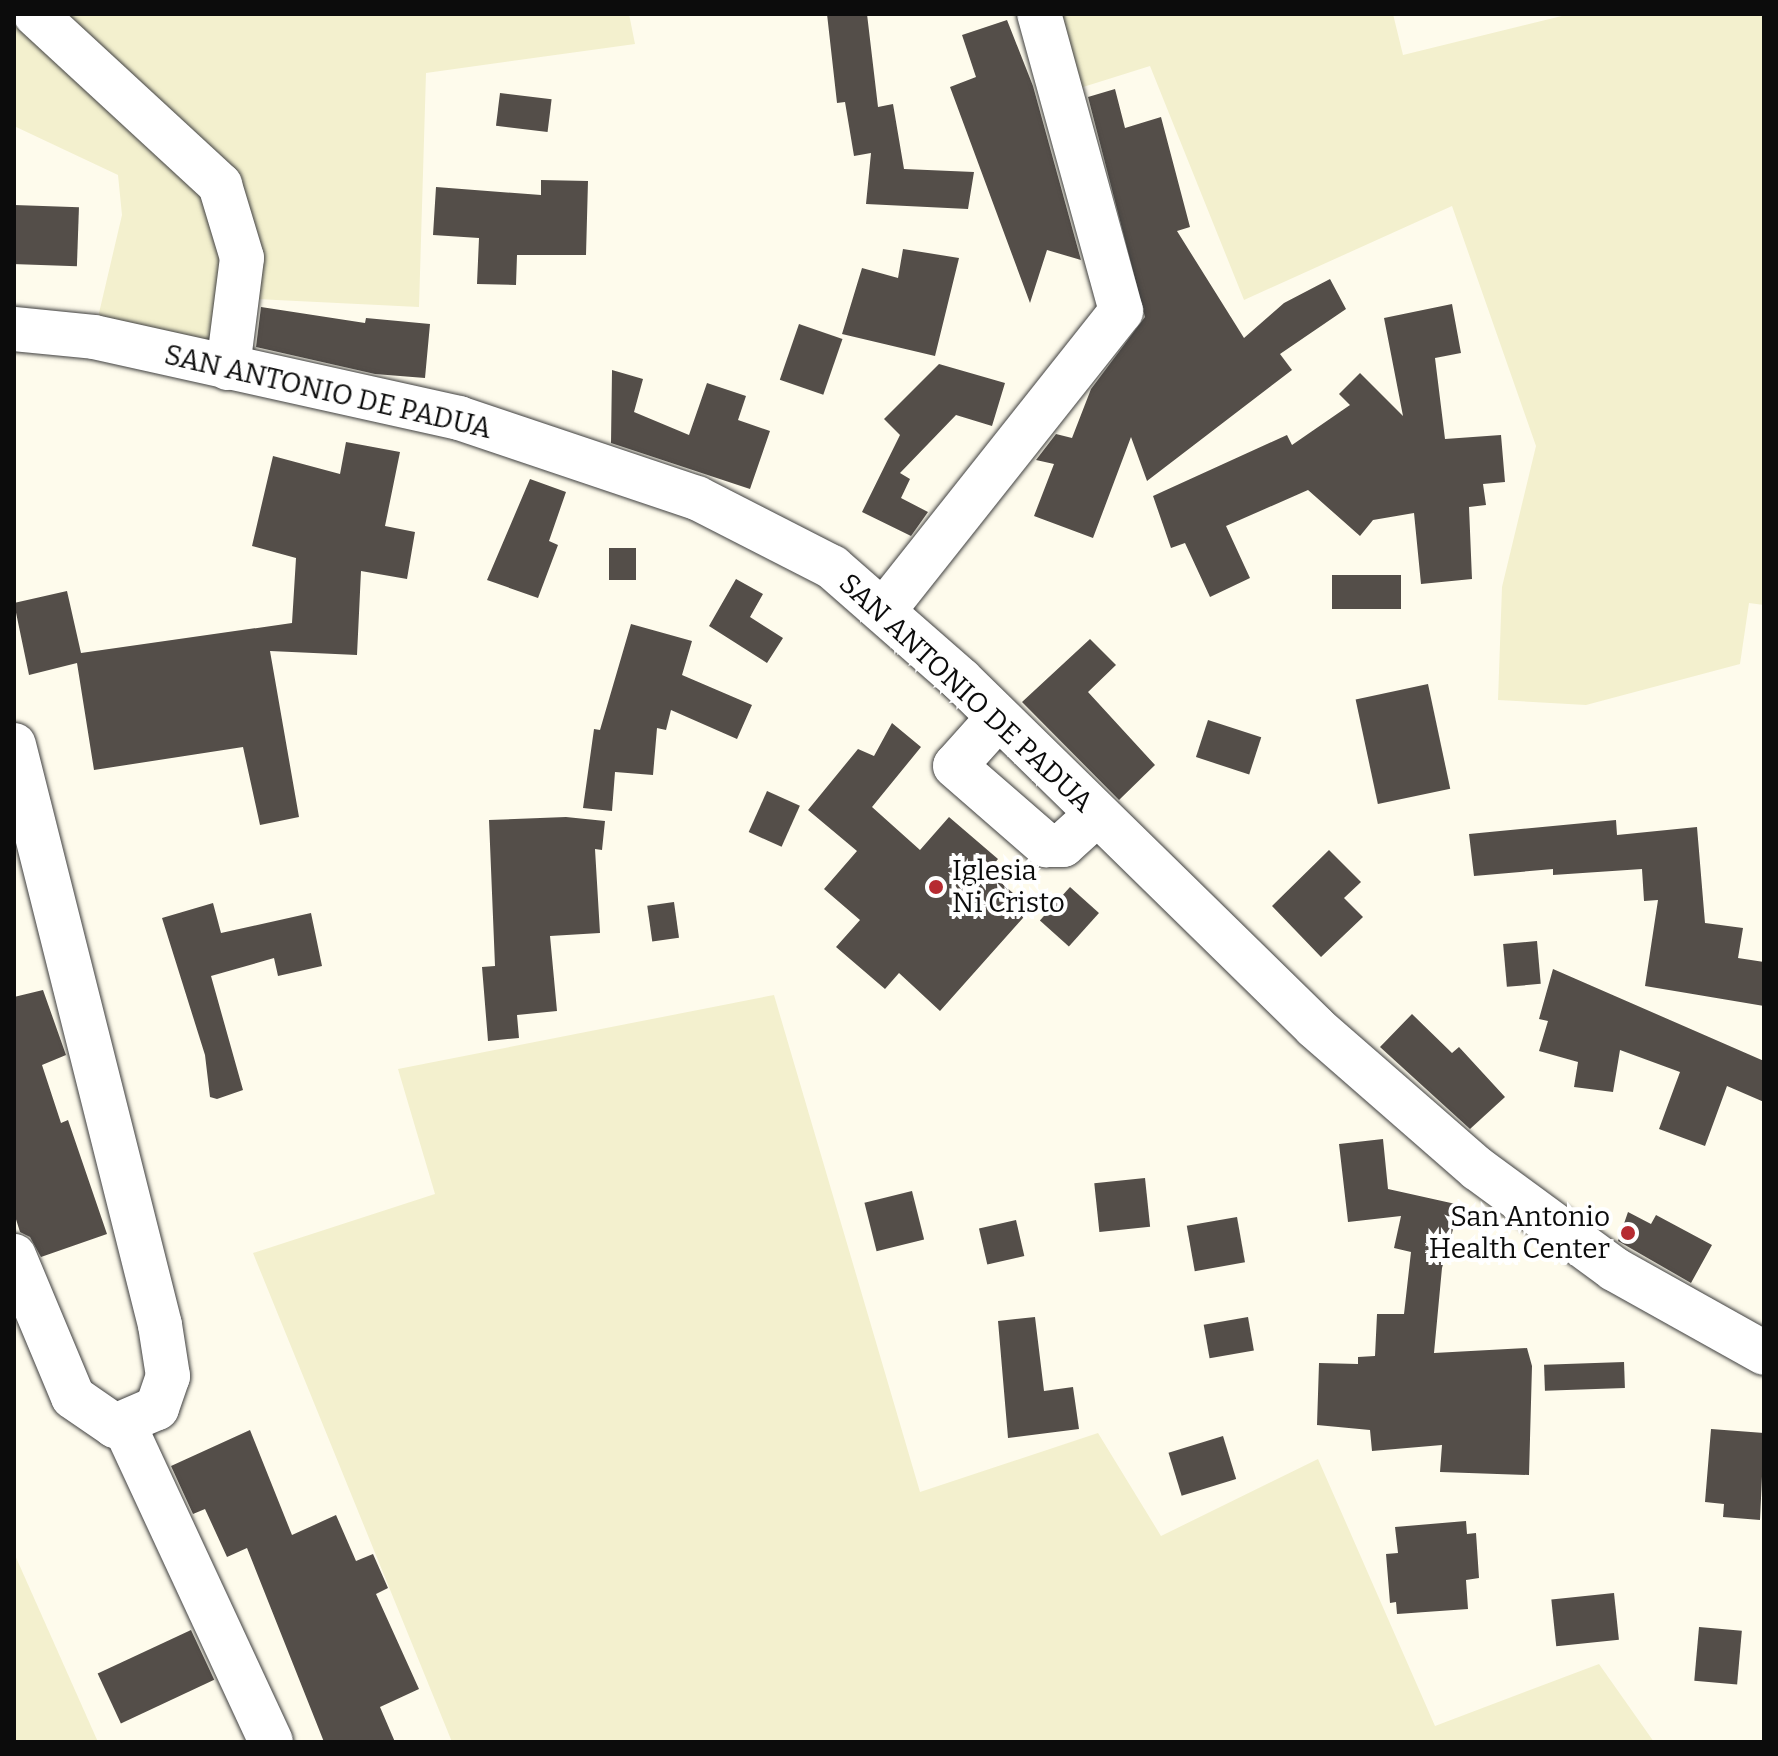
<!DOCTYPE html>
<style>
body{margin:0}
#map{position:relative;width:1778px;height:1756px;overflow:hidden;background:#fefbec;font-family:Bitter,serif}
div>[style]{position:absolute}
.farmland>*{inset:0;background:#f3f0ce}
.building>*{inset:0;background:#544e49;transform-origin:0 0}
.roads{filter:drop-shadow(0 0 2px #3f3f3f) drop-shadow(0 0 2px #3f3f3f)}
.minor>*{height:44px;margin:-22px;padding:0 22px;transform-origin:22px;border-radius:22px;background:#fff}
.dots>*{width:22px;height:22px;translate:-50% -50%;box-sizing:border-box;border:4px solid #fff;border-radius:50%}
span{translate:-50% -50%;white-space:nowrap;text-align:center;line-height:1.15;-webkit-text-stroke:8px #fff;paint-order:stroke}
.street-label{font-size:28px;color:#0c0c0c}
.poi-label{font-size:28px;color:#0c0c0c}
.left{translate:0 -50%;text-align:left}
.right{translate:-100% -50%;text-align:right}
.frame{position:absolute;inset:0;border:16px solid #0c0c0c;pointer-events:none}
</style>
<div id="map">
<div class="farmland">
<div style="clip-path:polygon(14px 14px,629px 14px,635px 44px,426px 73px,419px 307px,256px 299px,243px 361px,96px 326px,122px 215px,118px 175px,14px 126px)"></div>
<div style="clip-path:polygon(1041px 14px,1393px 14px,1403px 55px,1570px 14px,1764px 14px,1764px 605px,1749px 603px,1740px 664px,1586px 705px,1498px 700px,1502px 587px,1536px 446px,1452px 206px,1244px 300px,1150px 66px,1064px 93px)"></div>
<div style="clip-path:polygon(774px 995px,920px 1492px,1098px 1433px,1161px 1536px,1318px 1459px,1435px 1726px,1599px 1664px,1654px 1742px,452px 1742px,253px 1253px,435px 1194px,398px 1069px)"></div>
<div style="clip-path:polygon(14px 1553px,98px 1742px,14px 1742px)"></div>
</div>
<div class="building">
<div style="clip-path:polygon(827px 14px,867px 14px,878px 107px,893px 104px,904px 169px,974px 172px,968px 209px,866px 204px,871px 153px,854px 156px,845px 102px,837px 103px)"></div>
<div style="clip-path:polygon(1007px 20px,1033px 86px,1081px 260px,1047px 250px,1030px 303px,950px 87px,976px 77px,962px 35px)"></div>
<div style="clip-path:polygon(1115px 89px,1125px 128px,1161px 117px,1190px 227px,1177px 231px,1244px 338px,1284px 303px,1330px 279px,1346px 309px,1280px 354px,1292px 370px,1147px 481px,1131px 437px,1093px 538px,1034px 516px,1054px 464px,1036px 460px,1056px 434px,1072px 438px,1091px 389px,1145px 317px,1088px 97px)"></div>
<div style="left:500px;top:93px;width:52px;height:33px;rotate:7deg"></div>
<div style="clip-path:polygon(541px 180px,588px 181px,586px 255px,517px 255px,516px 285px,477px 284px,479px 238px,433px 235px,436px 187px,541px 195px)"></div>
<div style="left:14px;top:205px;width:65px;height:59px;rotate:2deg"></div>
<div style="clip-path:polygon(903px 249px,959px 258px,935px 356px,842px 334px,862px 268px,898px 278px)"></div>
<div style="clip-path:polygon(1452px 304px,1461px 353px,1435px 358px,1445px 439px,1501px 435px,1505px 482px,1483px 484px,1486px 505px,1469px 507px,1472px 579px,1421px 584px,1414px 513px,1373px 520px,1360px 536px,1308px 490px,1226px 526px,1250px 578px,1210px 597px,1185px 543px,1171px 548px,1153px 496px,1287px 435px,1292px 445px,1350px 405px,1339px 394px,1360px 373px,1403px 416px,1384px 318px)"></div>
<div style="clip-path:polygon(261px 307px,365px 323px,366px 318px,430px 324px,425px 378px,375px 374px,256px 347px)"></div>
<div style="left:799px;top:324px;width:46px;height:59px;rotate:19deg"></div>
<div style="clip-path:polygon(939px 364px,1005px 383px,992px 426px,956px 415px,900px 473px,910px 479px,901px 498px,928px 512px,911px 536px,862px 512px,900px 435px,884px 419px)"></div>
<div style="clip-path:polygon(612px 370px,643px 379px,634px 412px,689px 435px,707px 383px,746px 396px,738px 420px,770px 431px,750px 489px,611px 443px)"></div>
<div style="clip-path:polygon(346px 442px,400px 452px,385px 526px,415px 532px,407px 579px,361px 571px,357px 655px,270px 651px,299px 817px,260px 825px,243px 747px,94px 770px,77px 663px,29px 675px,14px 603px,67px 591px,81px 653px,292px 623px,296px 558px,252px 546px,273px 456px,340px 474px)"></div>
<div style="clip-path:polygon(530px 479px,566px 492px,549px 541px,558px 545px,538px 598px,487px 580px)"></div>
<div style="left:609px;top:548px;width:27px;height:32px"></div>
<div style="left:1332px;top:575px;width:69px;height:34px"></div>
<div style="clip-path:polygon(736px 579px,763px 594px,750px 617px,783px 638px,767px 663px,709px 626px)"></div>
<div style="clip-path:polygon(631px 624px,692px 641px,682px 675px,752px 705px,737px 739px,671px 710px,666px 730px,657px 728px,653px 775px,615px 772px,612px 811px,583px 808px,594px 729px,600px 730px)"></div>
<div style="clip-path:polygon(1090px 639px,1116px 665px,1088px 692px,1155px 765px,1119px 800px,1022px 702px)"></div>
<div style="left:1428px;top:684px;width:107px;height:74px;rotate:78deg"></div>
<div style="left:1208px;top:720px;width:56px;height:39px;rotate:18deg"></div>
<div style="clip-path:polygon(892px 723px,921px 747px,872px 807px,920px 850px,949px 817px,998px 859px,988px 871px,1031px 909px,940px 1011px,899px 973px,885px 989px,836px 947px,860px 920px,824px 889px,857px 851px,808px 810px,858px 749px,874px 756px)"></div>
<div style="left:767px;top:791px;width:36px;height:45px;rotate:24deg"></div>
<div style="clip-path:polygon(566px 817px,605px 821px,602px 850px,595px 849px,600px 933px,550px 936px,557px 1011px,517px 1015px,519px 1038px,488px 1041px,482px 967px,495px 966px,489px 820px)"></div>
<div style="clip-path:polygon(1616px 820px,1617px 835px,1697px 827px,1705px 923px,1743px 928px,1738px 958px,1764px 962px,1764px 1006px,1645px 986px,1658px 900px,1644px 901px,1642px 869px,1553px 875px,1553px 869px,1474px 876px,1469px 834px)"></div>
<div style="clip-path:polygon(1329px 850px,1361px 882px,1344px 898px,1363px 917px,1321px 957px,1272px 906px)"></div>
<div style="left:1070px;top:887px;width:39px;height:45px;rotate:42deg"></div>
<div style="left:674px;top:902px;width:36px;height:27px;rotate:82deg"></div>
<div style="clip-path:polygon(213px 903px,221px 933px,311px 913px,322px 966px,278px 976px,274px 958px,211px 976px,243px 1090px,217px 1099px,210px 1097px,205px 1055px,162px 918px)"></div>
<div style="left:1537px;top:941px;width:43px;height:34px;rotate:85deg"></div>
<div style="clip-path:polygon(1553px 969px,1764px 1061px,1764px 1102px,1727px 1086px,1705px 1146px,1659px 1129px,1680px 1072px,1620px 1050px,1613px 1092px,1574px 1087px,1578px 1062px,1539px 1051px,1548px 1021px,1539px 1019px)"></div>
<div style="clip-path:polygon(43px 990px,66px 1055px,42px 1065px,61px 1123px,68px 1120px,107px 1234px,41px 1257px,30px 1237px,20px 1232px,14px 1213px,14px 997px)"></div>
<div style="clip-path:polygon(1412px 1014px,1452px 1053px,1459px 1047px,1505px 1097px,1470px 1129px,1380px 1047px)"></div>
<div style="clip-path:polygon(1383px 1139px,1388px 1189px,1460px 1205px,1442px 1268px,1434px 1353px,1527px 1348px,1532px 1366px,1529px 1475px,1440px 1472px,1442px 1445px,1372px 1451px,1370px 1430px,1317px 1425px,1319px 1363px,1358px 1364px,1358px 1357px,1375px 1356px,1377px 1314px,1404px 1314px,1411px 1252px,1394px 1248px,1401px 1216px,1348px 1222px,1339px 1144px)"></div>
<div style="left:1145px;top:1178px;width:49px;height:51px;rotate:84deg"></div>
<div style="left:912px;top:1191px;width:50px;height:49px;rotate:76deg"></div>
<div style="clip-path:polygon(1628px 1212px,1651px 1224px,1656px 1215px,1712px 1245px,1691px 1283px,1618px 1241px)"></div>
<div style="left:1237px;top:1217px;width:46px;height:51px;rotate:80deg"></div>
<div style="left:1016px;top:1220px;width:37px;height:38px;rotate:77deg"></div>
<div style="clip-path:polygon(1035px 1317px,1044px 1391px,1073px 1387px,1079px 1429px,1008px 1438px,998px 1321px)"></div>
<div style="left:1248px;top:1317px;width:34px;height:45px;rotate:80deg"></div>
<div style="left:1624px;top:1362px;width:26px;height:80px;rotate:88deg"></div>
<div style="clip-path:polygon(1711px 1429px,1764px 1433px,1760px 1520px,1723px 1517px,1724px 1504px,1705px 1502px)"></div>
<div style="clip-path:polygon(250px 1430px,292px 1535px,336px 1515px,356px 1561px,373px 1554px,388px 1588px,376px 1594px,419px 1689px,380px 1707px,395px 1742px,324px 1742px,247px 1548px,227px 1557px,205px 1509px,193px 1514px,171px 1466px)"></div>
<div style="left:1223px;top:1436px;width:45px;height:57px;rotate:73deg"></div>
<div style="clip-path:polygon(1466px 1521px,1467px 1534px,1476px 1533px,1479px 1578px,1466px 1580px,1468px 1609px,1397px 1614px,1396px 1602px,1390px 1603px,1386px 1554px,1398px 1553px,1395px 1527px)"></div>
<div style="left:1614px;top:1593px;width:47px;height:63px;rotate:84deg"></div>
<div style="left:1699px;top:1627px;width:43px;height:54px;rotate:5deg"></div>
<div style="left:191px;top:1630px;width:55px;height:103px;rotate:65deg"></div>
</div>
<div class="roads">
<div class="minor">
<div style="left:35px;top:14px;width:252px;rotate:42.7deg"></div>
<div style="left:220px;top:185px;width:76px;rotate:73.2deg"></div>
<div style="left:242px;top:258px;width:111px;rotate:97.3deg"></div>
<div style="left:14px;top:329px;width:80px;rotate:5.7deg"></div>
<div style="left:94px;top:337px;width:374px;rotate:12.5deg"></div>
<div style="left:459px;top:418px;width:251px;rotate:18.6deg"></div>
<div style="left:697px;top:498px;width:152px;rotate:27.1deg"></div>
<div style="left:832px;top:567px;width:171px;rotate:41.2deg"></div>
<div style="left:961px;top:680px;width:496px;rotate:44.4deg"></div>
<div style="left:1315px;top:1027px;width:216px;rotate:41.1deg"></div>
<div style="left:1478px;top:1169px;width:169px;rotate:36.3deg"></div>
<div style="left:1614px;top:1269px;width:172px;rotate:29.2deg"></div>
<div style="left:885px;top:609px;width:380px;rotate:-51.6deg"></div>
<div style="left:1121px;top:311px;width:308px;rotate:-105.4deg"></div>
<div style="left:998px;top:718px;width:64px;rotate:131.9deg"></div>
<div style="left:955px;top:766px;width:121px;rotate:41deg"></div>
<div style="left:1046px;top:845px;width:17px"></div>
<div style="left:1063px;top:845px;width:45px;rotate:-42.3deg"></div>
<div style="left:14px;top:745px;width:598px;rotate:75.87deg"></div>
<div style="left:160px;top:1325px;width:52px;rotate:81.1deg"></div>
<div style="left:168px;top:1376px;width:34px;rotate:109deg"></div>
<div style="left:157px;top:1408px;width:46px;rotate:156.8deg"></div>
<div style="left:115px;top:1426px;width:51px;rotate:-145.4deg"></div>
<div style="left:73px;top:1397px;width:153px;rotate:-112.7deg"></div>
<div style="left:124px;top:1425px;width:349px;rotate:65.1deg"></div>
</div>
</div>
<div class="dots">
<div style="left:936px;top:887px;background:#b62b31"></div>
<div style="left:1628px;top:1233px;background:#b62b31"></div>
</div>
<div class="street-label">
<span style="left:328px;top:392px;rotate:13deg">SAN ANTONIO DE PADUA</span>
<span style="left:966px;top:693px;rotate:43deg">SAN ANTONIO DE PADUA</span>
</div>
<div class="poi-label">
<span class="left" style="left:952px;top:887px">Iglesia<br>Ni Cristo</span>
<span class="right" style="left:1610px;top:1233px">San Antonio<br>Health Center</span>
</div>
<div class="frame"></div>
</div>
